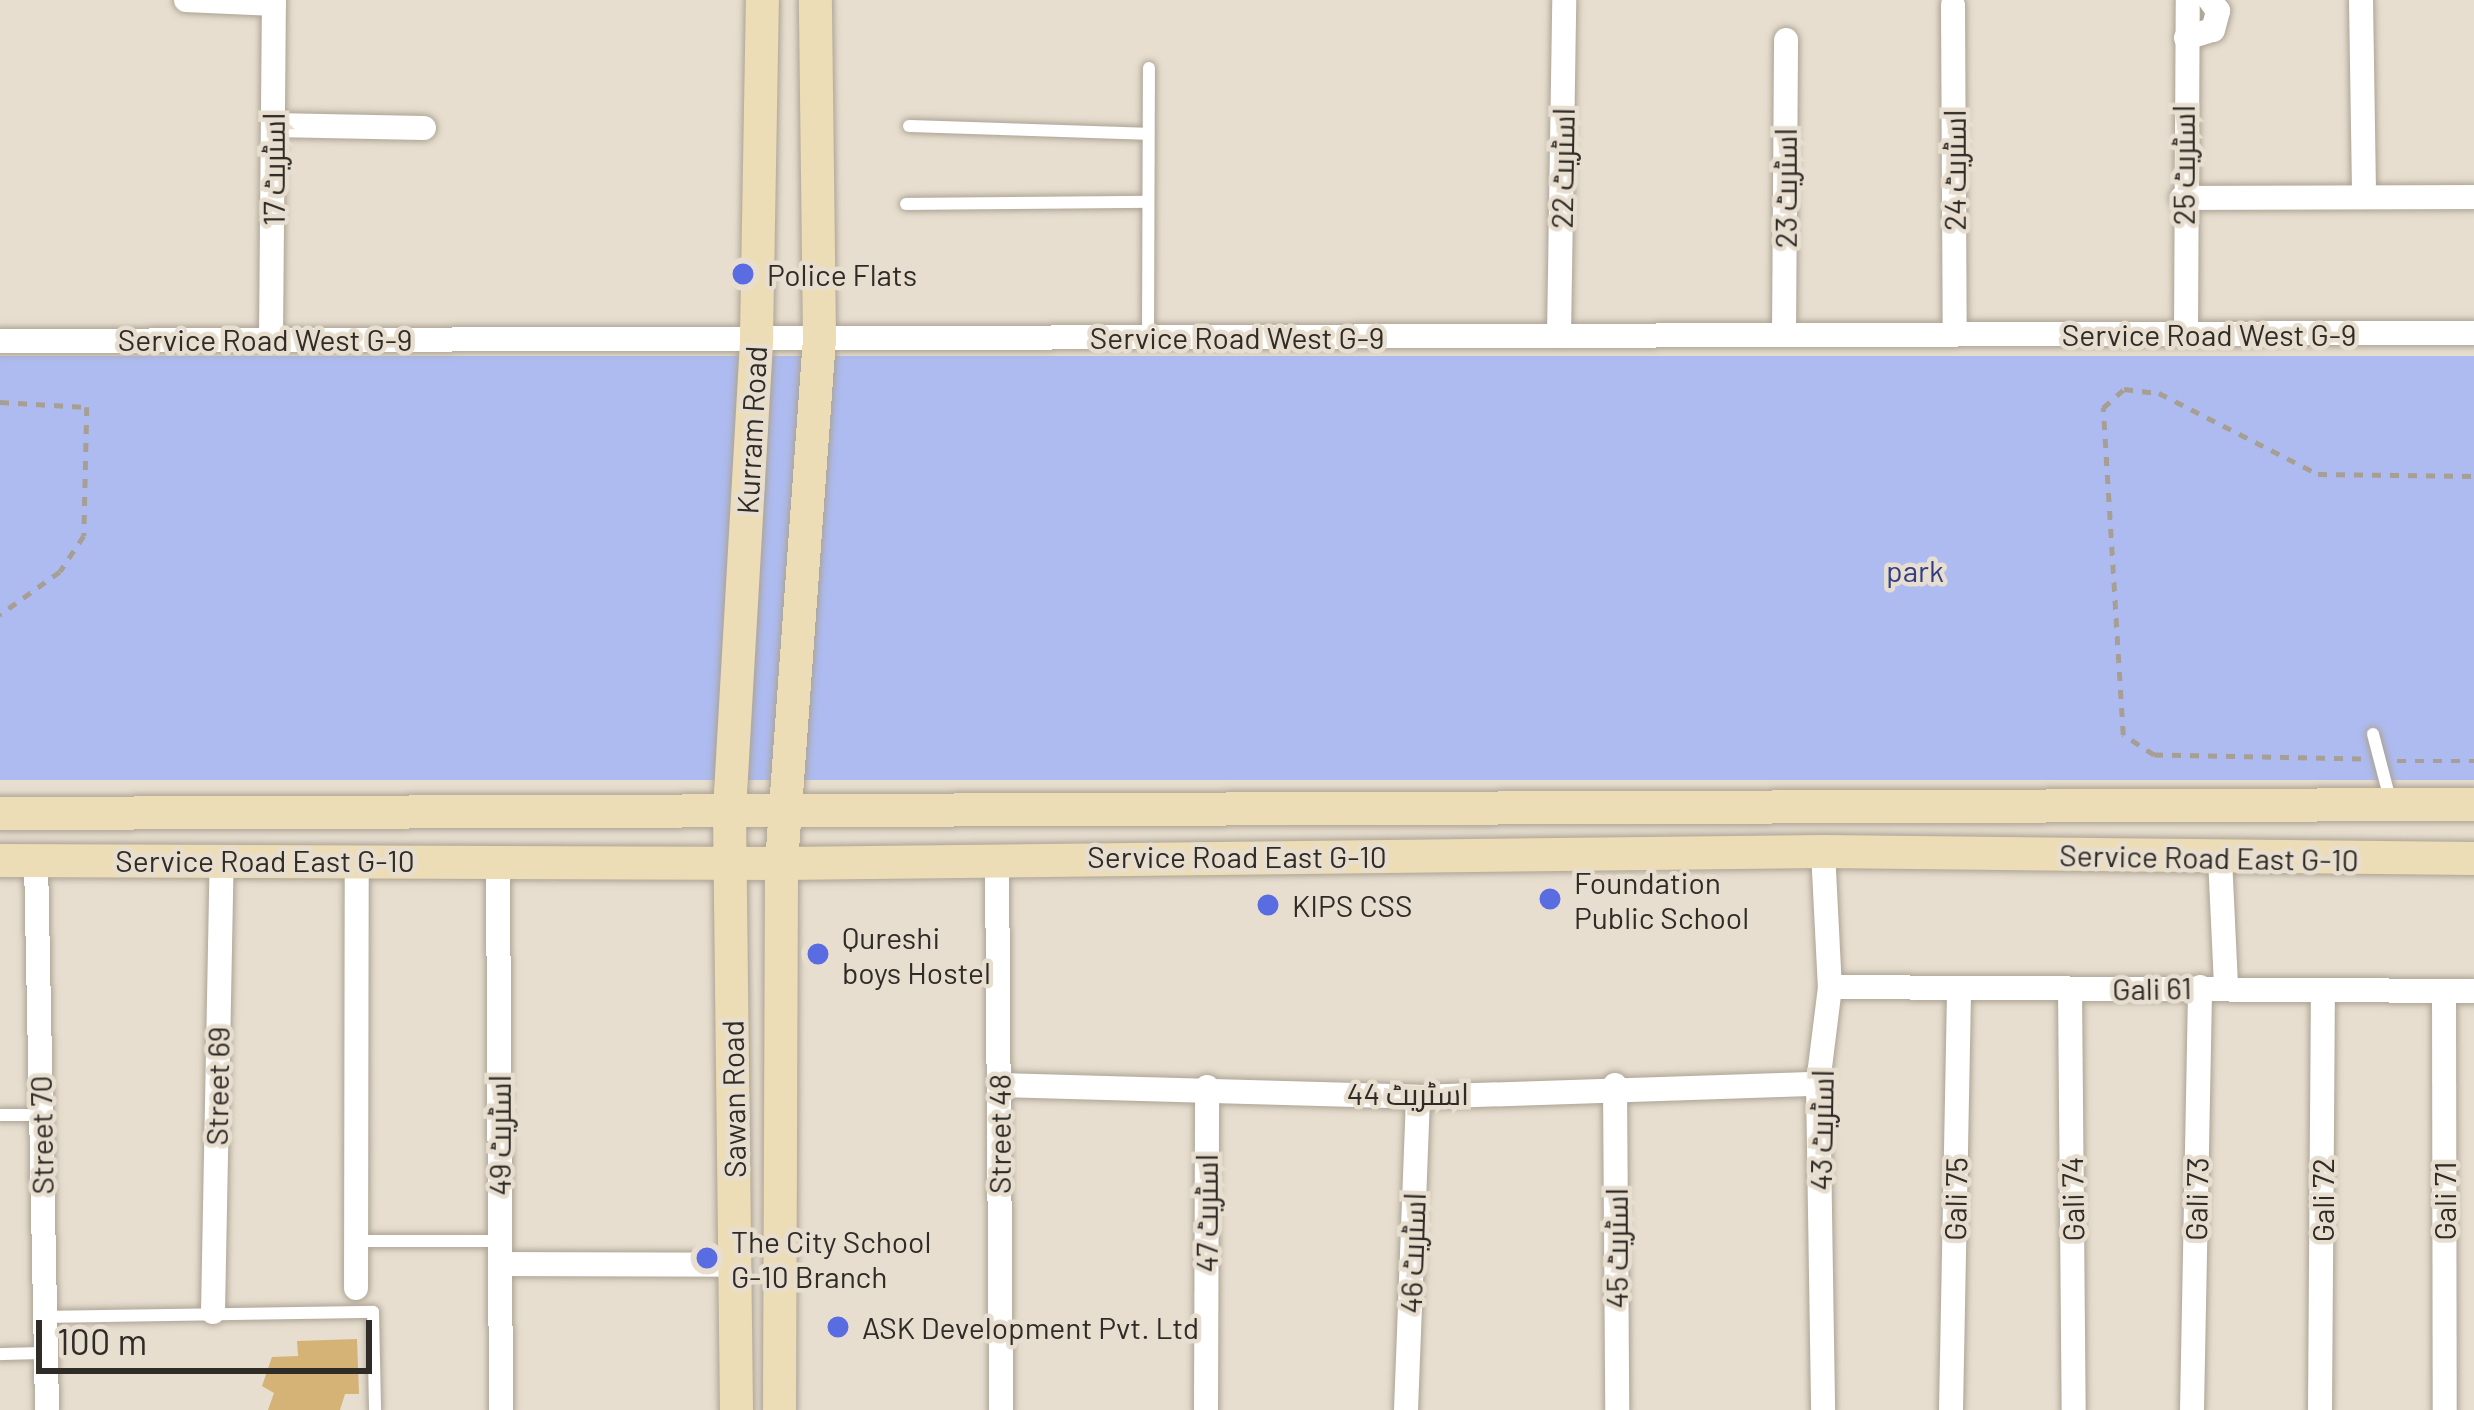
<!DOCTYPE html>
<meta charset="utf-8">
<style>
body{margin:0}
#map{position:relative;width:2474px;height:1410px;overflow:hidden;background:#e7decf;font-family:Barlow,Cairo,sans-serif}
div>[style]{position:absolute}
.green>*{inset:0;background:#adbbf0;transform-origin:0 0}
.building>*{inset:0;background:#d5b377}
.path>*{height:4.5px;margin-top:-2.25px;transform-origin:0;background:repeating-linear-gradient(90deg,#a79f94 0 9px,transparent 0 18px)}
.roads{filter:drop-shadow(0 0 3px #aca395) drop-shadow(0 0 3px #aca395)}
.lane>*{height:12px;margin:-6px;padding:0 6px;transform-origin:6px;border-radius:6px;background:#fff}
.street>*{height:24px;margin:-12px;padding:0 12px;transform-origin:12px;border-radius:12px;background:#fff}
.secondary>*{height:33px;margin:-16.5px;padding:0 16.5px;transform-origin:16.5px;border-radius:16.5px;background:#edddb6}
.dots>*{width:33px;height:33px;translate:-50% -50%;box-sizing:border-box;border:6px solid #e7decf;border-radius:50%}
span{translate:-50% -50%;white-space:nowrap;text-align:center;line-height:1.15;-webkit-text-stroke:9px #e7decf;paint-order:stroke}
.street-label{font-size:30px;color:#2f2b26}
.poi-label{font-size:30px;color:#2f2b26}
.left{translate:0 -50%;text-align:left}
.park-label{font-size:30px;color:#323e83}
.scale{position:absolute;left:36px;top:1320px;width:336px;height:54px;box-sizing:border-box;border:6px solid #2f2b26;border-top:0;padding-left:15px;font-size:36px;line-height:42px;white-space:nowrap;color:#2f2b26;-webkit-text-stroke:9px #e7decf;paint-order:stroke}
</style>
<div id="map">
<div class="green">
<div style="left:2474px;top:356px;width:424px;height:2474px;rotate:90deg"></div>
</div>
<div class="building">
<div style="clip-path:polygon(357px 1339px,359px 1394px,345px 1394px,340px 1410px,268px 1410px,274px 1393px,262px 1386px,272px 1357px,298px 1356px,297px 1341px)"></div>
</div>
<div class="path">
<div style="left:0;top:402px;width:87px;rotate:3.3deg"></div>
<div style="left:87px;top:407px;width:129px;rotate:91.3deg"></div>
<div style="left:84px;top:536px;width:43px;rotate:123.7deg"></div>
<div style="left:60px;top:572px;width:74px;rotate:144.4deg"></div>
<div style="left:2361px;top:759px;width:207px;rotate:-178.9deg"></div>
<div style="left:2154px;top:755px;width:37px;rotate:-147deg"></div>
<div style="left:2123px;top:735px;width:328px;rotate:-93.5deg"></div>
<div style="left:2103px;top:408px;width:28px;rotate:-42deg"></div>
<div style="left:2124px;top:389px;width:35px;rotate:7deg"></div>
<div style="left:2159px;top:393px;width:178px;rotate:27deg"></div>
<div style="left:2318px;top:474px;width:156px;rotate:0.7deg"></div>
<div style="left:2397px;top:761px;width:77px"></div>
</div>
<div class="roads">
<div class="lane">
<div style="left:909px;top:126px;width:238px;rotate:1.9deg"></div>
<div style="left:906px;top:204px;width:242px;rotate:-0.5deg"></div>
<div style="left:1148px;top:337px;width:269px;rotate:-89.8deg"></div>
<div style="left:2373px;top:734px;width:71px;rotate:75.4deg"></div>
<div style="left:0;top:1115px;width:41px"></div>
<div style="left:356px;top:1241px;width:143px"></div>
<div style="left:45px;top:1317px;width:328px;rotate:-0.9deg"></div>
<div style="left:373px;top:1312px;width:98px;rotate:88.8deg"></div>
<div style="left:0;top:1354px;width:45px;rotate:-1.3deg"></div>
</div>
<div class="street">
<div style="left:186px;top:0;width:88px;rotate:2.6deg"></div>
<div style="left:2361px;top:0;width:197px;rotate:89.1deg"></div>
<div style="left:1953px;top:5px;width:329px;rotate:89.7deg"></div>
<div style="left:2186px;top:38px;width:28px;rotate:-17deg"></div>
<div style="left:2213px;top:30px;width:20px;rotate:-75deg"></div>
<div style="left:2218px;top:11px;width:14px;rotate:-126deg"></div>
<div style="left:273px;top:125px;width:151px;rotate:1.1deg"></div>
<div style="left:2182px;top:198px;width:292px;rotate:-0.2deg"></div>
<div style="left:2186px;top:334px;width:334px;rotate:-89.7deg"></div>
<div style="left:1784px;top:335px;width:295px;rotate:-89.6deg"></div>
<div style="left:1559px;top:336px;width:336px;rotate:-89.1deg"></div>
<div style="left:271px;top:338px;width:338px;rotate:-89.5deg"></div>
<div style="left:0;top:341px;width:2474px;rotate:-0.19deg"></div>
<div style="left:1823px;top:851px;width:136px;rotate:87.1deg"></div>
<div style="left:1830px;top:987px;width:98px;rotate:97.1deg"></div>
<div style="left:1818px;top:1084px;width:326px;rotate:89.1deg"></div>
<div style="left:997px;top:858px;width:552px;rotate:89.58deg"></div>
<div style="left:2220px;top:858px;width:128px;rotate:87.3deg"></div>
<div style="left:36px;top:860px;width:550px;rotate:88.85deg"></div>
<div style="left:498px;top:860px;width:550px;rotate:89.69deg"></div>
<div style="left:1830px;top:987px;width:644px;rotate:0.36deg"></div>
<div style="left:2070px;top:989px;width:421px;rotate:89.5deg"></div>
<div style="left:2444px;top:991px;width:419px;rotate:89.9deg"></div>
<div style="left:999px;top:1085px;width:419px;rotate:1.6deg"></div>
<div style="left:1418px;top:1097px;width:400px;rotate:-1.9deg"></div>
<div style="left:1615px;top:1085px;width:325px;rotate:89.6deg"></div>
<div style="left:500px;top:1264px;width:235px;rotate:0.2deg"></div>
<div style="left:356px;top:1288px;width:428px;rotate:-89.9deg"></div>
<div style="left:213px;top:1312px;width:452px;rotate:-88.9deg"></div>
<div style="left:1206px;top:1410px;width:323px;rotate:-89.8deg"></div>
<div style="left:1406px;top:1410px;width:313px;rotate:-87.8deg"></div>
<div style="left:1951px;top:1410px;width:422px;rotate:-88.9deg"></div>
<div style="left:2192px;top:1410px;width:423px;rotate:-88.9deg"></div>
<div style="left:2320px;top:1410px;width:420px;rotate:-89.6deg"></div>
</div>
<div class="secondary">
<div style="left:0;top:813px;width:2474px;rotate:-0.21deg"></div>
<div style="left:0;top:860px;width:781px;rotate:0.22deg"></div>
<div style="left:781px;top:863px;width:1042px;rotate:-0.66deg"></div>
<div style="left:1823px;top:851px;width:651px;rotate:0.62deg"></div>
<div style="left:736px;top:1410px;width:600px;rotate:-90.67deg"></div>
<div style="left:729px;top:810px;width:474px;rotate:-86.7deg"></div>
<div style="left:756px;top:337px;width:337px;rotate:-89deg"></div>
<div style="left:779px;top:1410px;width:547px;rotate:-89.79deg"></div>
<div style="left:781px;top:863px;width:526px;rotate:-85.86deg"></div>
<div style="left:819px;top:338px;width:338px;rotate:-90.7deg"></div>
</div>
</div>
<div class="dots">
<div style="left:743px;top:274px;background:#5a6ce2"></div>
<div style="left:1550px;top:899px;background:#5a6ce2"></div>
<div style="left:1268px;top:905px;background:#5a6ce2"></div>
<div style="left:818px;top:954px;background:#5a6ce2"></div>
<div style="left:707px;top:1258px;background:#5a6ce2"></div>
<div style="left:838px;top:1327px;background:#5a6ce2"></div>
</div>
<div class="street-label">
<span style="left:2183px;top:165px;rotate:-90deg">اسٹریٹ 25</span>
<span style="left:1562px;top:168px;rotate:-89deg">اسٹریٹ 22</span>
<span style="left:273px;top:169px;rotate:-90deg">اسٹریٹ 17</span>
<span style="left:1954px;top:170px;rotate:-90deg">اسٹریٹ 24</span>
<span style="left:1785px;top:188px;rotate:-90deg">اسٹریٹ 23</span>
<span style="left:2209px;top:334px">Service Road West G-9</span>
<span style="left:1237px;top:337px">Service Road West G-9</span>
<span style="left:265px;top:339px">Service Road West G-9</span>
<span style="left:751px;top:430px;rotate:-87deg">Kurram Road</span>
<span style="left:1237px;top:856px">Service Road East G-10</span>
<span style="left:2209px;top:857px;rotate:1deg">Service Road East G-10</span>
<span style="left:265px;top:860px">Service Road East G-10</span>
<span style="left:2152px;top:988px;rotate:-1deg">Gali 61</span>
<span style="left:217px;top:1086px;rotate:-89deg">Street 69</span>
<span style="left:1408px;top:1093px">اسٹریٹ 44</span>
<span style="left:733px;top:1099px;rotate:-91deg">Sawan Road</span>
<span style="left:1821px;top:1130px;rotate:-89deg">اسٹریٹ 43</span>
<span style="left:999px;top:1134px;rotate:-90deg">Street 48</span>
<span style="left:41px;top:1135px;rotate:-91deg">Street 70</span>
<span style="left:499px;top:1135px;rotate:-90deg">اسٹریٹ 49</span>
<span style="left:1955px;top:1199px;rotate:-89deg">Gali 75</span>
<span style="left:2072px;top:1199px;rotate:-91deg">Gali 74</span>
<span style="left:2196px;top:1199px;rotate:-89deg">Gali 73</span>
<span style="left:2322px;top:1200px;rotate:-90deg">Gali 72</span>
<span style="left:2444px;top:1201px;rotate:-90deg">Gali 71</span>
<span style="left:1206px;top:1213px;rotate:-90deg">اسٹریٹ 47</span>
<span style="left:1616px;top:1248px;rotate:-90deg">اسٹریٹ 45</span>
<span style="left:1412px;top:1253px;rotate:-88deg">اسٹریٹ 46</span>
</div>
<div class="poi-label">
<span class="left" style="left:767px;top:274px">Police Flats</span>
<span class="left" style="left:1574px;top:899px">Foundation<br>Public School</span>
<span class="left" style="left:1292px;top:905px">KIPS CSS</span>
<span class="left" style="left:842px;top:954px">Qureshi<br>boys Hostel</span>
<span class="left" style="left:731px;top:1258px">The City School<br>G-10 Branch</span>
<span class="left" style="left:862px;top:1327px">ASK Development Pvt. Ltd</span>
</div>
<div class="park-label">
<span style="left:1915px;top:570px">park</span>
</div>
<div class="scale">100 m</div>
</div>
